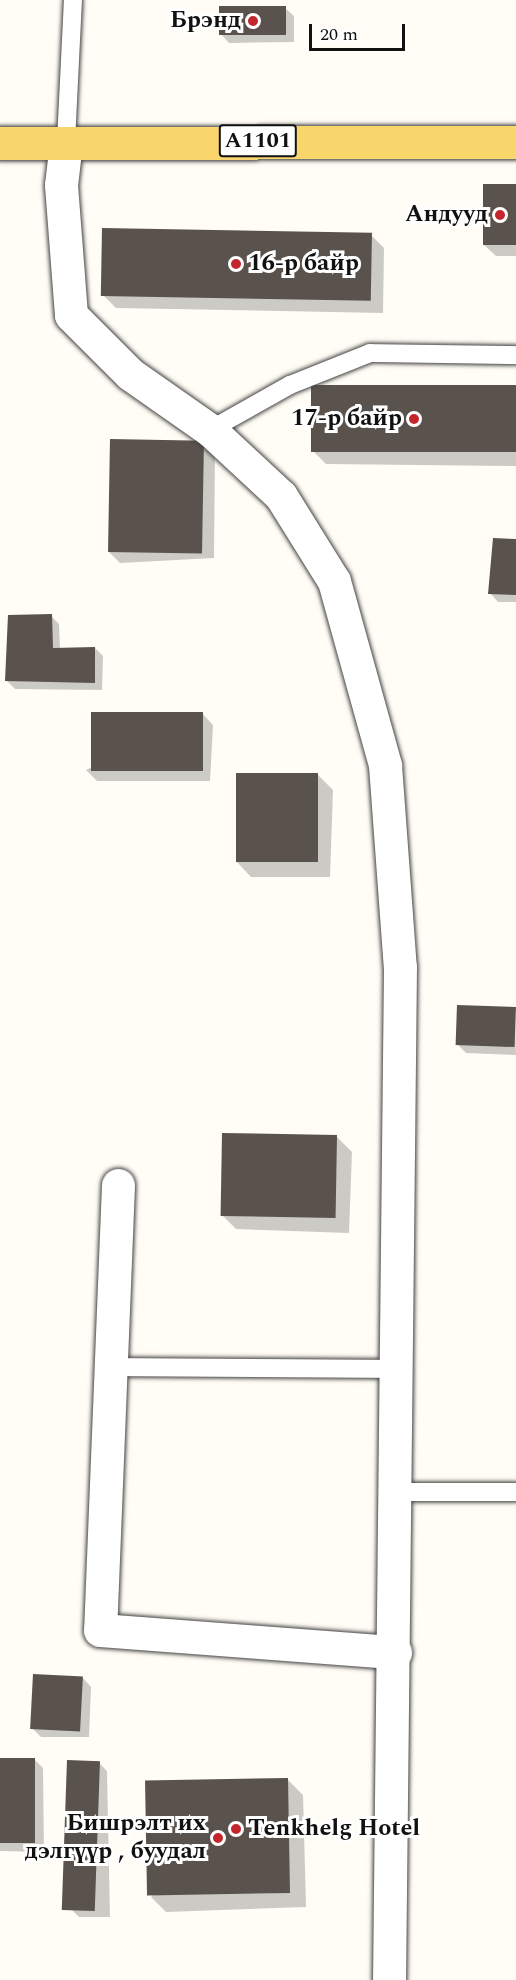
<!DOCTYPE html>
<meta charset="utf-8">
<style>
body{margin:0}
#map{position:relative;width:516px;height:1980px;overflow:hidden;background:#fffdf5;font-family:Spectral,serif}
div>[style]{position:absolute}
.shadow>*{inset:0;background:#0003}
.building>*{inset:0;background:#5a524d;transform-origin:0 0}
.roads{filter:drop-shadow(0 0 2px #444) drop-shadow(0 0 2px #444)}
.service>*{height:18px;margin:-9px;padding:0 9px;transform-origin:9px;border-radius:9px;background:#fff}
.minor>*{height:33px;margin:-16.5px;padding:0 16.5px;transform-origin:16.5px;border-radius:16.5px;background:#fff}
.primary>*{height:33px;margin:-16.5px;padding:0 16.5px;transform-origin:16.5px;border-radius:16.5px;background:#f9d66b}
.dots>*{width:16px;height:16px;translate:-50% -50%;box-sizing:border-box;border:3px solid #fff;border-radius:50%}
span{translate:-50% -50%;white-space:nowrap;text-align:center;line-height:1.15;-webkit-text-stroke:6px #fff;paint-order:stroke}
.shield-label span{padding:2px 4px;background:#fff;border:2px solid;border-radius:4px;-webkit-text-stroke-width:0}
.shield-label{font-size:22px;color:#111;font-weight:700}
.poi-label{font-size:24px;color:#111;font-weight:700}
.right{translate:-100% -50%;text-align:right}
.left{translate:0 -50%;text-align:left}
.scale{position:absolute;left:309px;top:24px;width:96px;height:27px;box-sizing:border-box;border:3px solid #111;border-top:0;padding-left:8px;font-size:18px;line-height:21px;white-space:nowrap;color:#111;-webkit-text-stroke:4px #fff;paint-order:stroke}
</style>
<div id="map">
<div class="shadow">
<div style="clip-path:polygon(285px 8px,294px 16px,294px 42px,229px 43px,221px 34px)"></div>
<div style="clip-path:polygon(516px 186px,516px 256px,496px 256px,484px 245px)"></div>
<div style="clip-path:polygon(371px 235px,384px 248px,383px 313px,116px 308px,103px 295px)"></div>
<div style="clip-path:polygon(516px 387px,516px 466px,326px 464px,313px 451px)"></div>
<div style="clip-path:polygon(203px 442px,215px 453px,214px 558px,120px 563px,109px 552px)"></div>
<div style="clip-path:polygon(516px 540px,516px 602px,498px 602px,490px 593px)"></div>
<div style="clip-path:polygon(51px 616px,59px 624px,60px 649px,95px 648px,103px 656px,102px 690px,15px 689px,7px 681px)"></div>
<div style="clip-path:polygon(202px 713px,213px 725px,210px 781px,97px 781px,86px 770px)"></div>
<div style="clip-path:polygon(318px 775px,333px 790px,330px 877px,251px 877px,236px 861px)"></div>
<div style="clip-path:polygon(515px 1009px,516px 1055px,466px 1053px,458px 1045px)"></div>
<div style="clip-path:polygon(337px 1137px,352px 1152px,349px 1233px,236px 1229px,221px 1214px)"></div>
<div style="clip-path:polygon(83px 1678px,91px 1687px,89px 1737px,41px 1737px,33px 1729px)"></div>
<div style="clip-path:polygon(0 1760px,35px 1760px,43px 1768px,44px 1852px,0 1851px)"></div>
<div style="clip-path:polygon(99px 1763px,107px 1771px,110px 1917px,79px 1917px,71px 1909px)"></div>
<div style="clip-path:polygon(287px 1779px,303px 1795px,306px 1907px,166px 1912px,151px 1897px)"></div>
</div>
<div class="building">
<div style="left:286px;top:6px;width:29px;height:67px;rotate:90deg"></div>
<div style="left:483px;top:184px;width:33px;height:61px"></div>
<div style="left:102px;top:228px;width:270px;height:68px;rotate:1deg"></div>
<div style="left:311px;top:385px;width:205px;height:67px"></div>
<div style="left:110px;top:439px;width:94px;height:113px;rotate:1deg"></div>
<div style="clip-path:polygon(493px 538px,516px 539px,516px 595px,488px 594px)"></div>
<div style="clip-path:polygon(52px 614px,53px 648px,95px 647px,95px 683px,5px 681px,8px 615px)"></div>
<div style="left:91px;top:712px;width:112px;height:59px"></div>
<div style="left:236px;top:773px;width:82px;height:89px"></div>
<div style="left:457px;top:1005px;width:59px;height:40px;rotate:2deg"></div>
<div style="left:337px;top:1135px;width:83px;height:115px;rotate:91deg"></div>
<div style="left:33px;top:1674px;width:50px;height:55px;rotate:3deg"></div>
<div style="left:0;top:1758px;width:35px;height:85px"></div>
<div style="left:67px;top:1760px;width:33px;height:150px;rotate:2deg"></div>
<div style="left:288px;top:1778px;width:115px;height:143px;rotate:89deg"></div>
</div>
<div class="roads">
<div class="service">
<div style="left:66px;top:142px;width:142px;rotate:-87.2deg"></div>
<div style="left:210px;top:430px;width:92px;rotate:-29.4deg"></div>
<div style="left:290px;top:385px;width:86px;rotate:-21.8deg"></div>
<div style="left:370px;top:353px;width:146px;rotate:0.8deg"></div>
<div style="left:111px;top:1367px;width:286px;rotate:0.4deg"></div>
<div style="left:396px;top:1492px;width:120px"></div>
</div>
<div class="minor">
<div style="left:66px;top:142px;width:43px;rotate:96.6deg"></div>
<div style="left:61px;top:185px;width:130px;rotate:85.6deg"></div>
<div style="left:71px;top:315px;width:83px;rotate:45deg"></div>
<div style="left:130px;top:374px;width:98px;rotate:35deg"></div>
<div style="left:210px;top:430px;width:97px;rotate:42.9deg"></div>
<div style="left:281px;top:496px;width:100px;rotate:58.1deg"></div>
<div style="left:334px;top:581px;width:191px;rotate:74.5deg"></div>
<div style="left:385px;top:765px;width:203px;rotate:85.8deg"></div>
<div style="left:400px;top:967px;width:1013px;rotate:90.62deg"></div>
<div style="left:118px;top:1185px;width:445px;rotate:92.3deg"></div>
<div style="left:100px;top:1630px;width:296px;rotate:4.3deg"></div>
</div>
<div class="primary">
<div style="left:0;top:143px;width:516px;rotate:-0.11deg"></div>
</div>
</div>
<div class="dots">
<div style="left:253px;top:21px;background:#c4262e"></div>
<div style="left:500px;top:215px;background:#c4262e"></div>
<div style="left:236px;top:264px;background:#c4262e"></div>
<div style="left:414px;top:419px;background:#c4262e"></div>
<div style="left:236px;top:1829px;background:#c4262e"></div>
<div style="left:218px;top:1838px;background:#c4262e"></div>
</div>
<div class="shield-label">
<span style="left:258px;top:141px">A1101</span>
</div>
<div class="poi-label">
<span class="right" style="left:241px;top:21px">Брэнд</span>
<span class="right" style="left:488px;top:215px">Андууд</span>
<span class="left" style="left:248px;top:264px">16-р байр</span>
<span class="right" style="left:402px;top:419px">17-р байр</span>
<span class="right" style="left:206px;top:1838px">Бишрэлт их<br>дэлгүүр , буудал</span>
<span class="left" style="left:248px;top:1829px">Tenkhelg Hotel</span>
</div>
<div class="scale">20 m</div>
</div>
